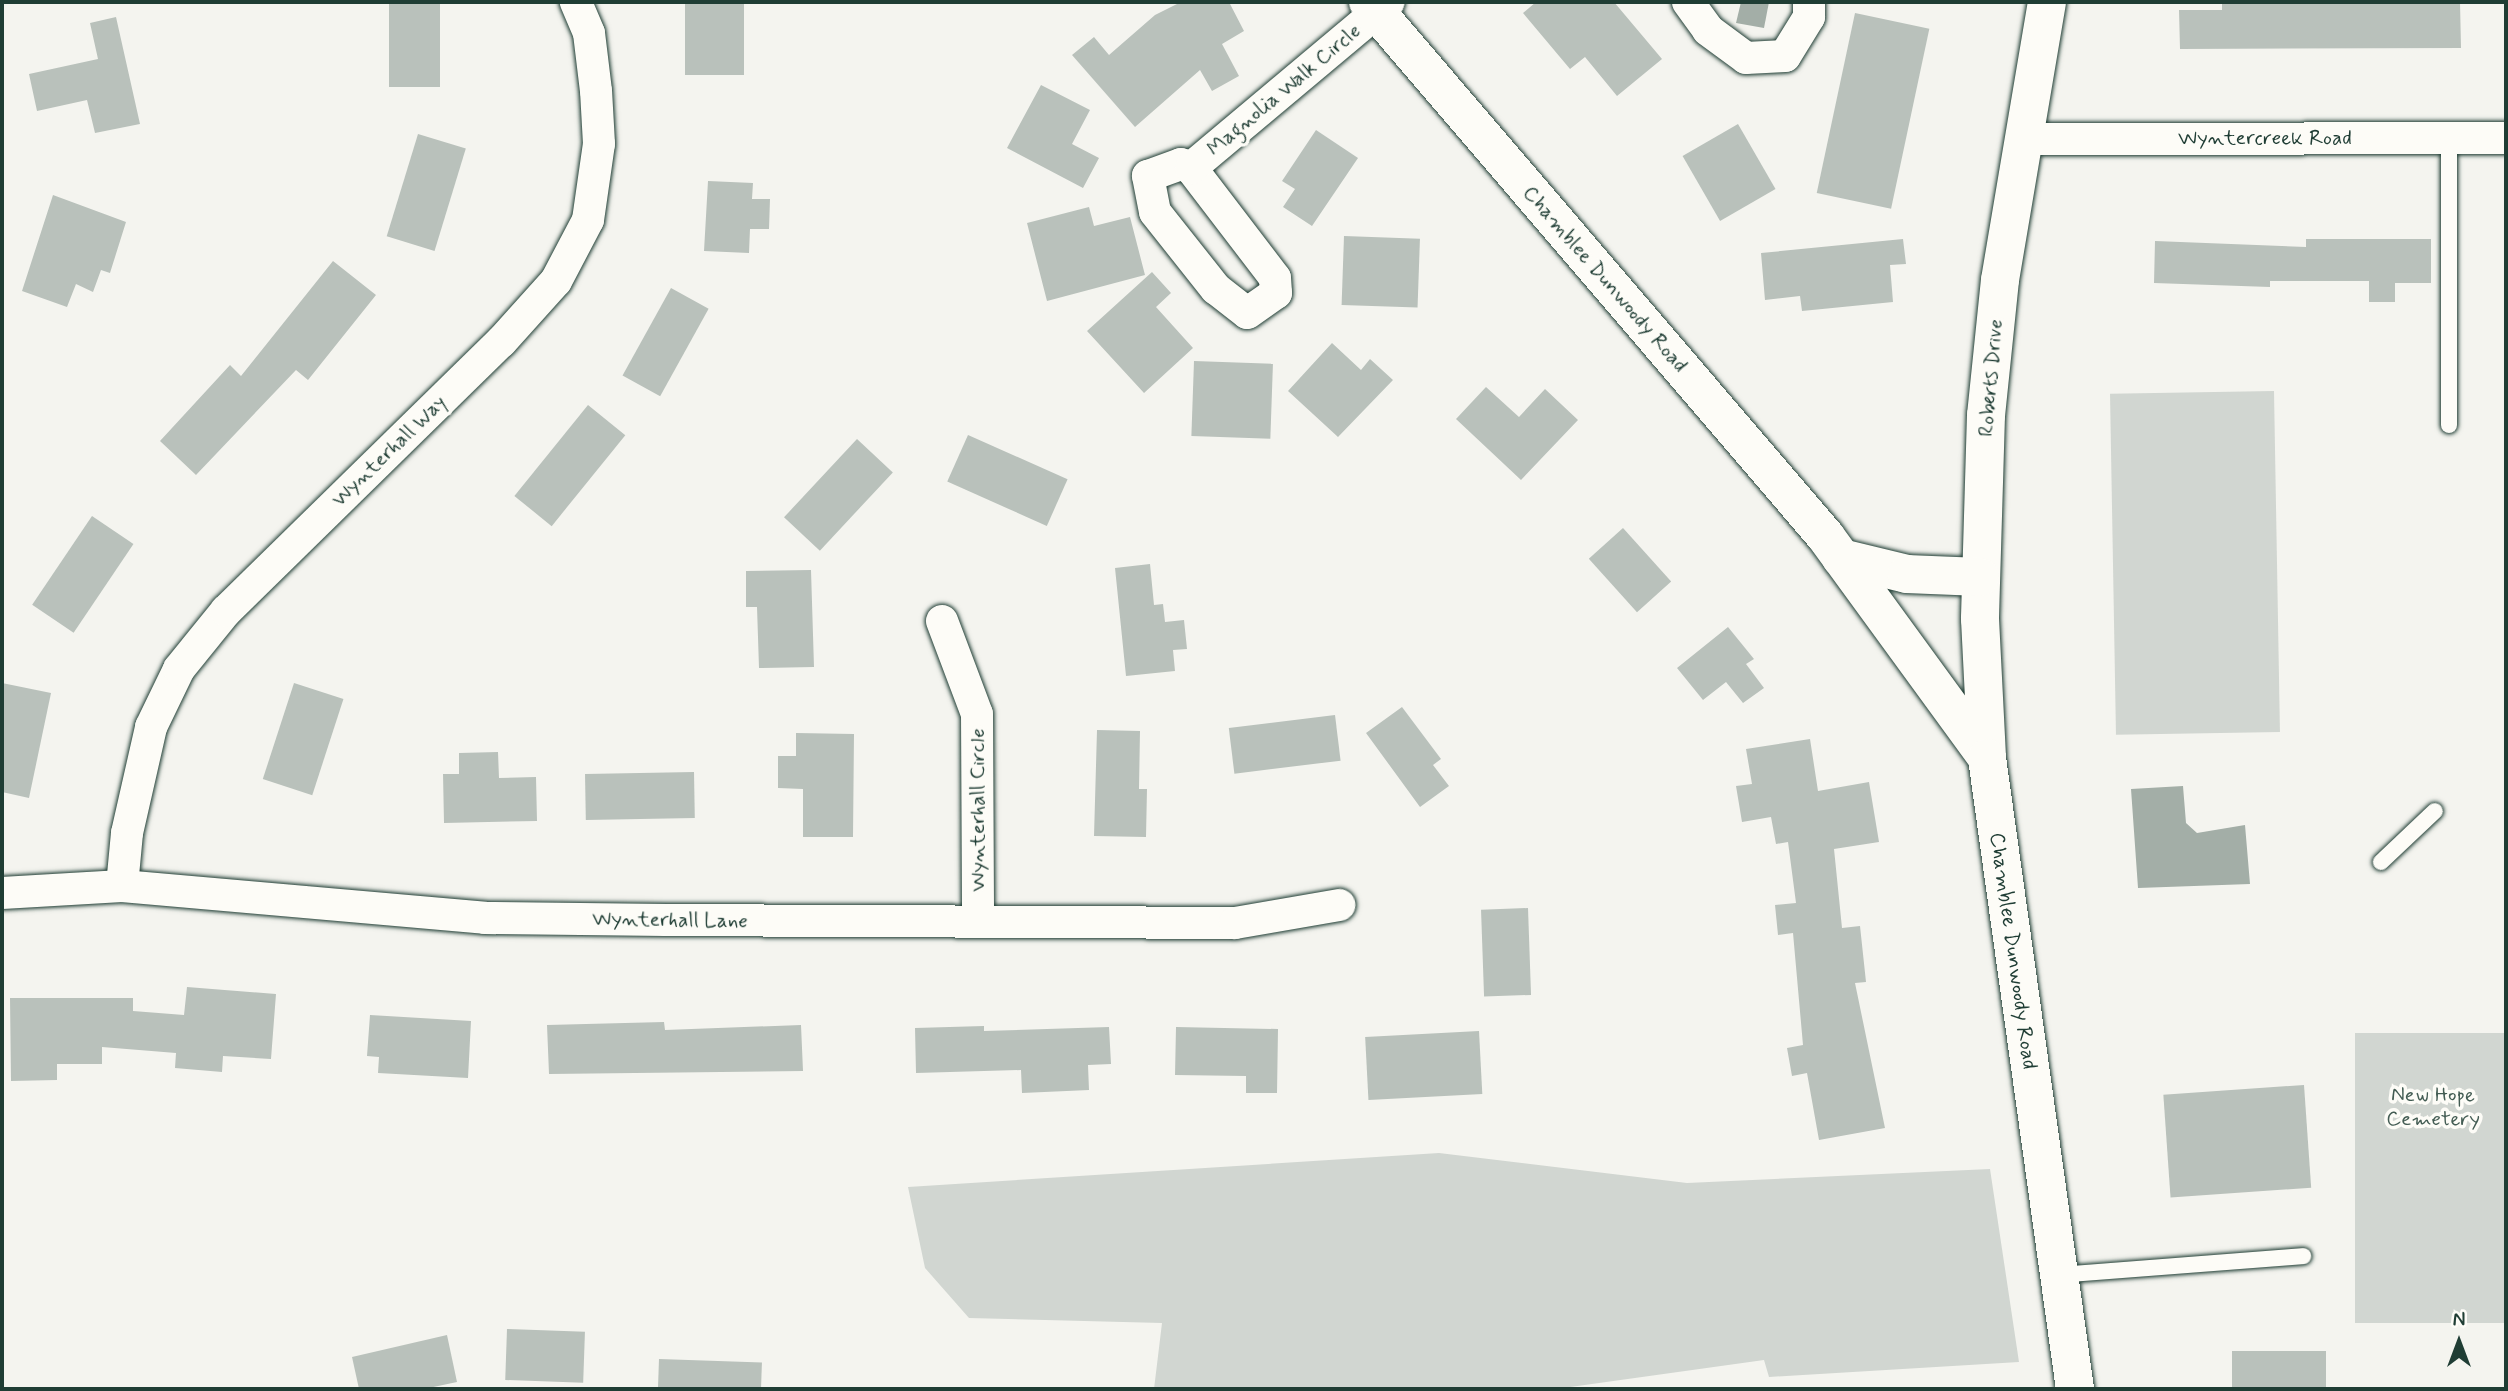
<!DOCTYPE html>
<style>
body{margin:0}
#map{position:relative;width:2508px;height:1391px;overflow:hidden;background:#f4f4ef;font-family:Mynerve,sans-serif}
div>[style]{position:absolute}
.green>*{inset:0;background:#d1d6d1;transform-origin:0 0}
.water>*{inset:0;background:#a3aea7}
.building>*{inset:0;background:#b9c1bb;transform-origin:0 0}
.roads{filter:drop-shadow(0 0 2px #1f3d34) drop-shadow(0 0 2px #1f3d34)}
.service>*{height:16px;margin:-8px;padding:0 8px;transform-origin:8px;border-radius:8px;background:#fdfcf7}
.minor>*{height:32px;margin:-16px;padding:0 16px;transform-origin:16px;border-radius:16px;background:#fdfcf7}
.tertiary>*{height:38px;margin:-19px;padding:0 19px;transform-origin:19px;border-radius:19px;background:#fdfcf7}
span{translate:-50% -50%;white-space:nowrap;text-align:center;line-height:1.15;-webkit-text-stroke:7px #fdfcf7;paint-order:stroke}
.street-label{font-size:21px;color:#1f3d34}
.park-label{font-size:21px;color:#435c53}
.frame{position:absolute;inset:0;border:4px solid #1f3d34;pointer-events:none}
.north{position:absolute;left:2424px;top:1307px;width:70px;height:70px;-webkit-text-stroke:5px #fdfcf7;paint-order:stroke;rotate:0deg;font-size:19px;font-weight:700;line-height:28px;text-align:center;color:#1f3d34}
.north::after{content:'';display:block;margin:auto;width:24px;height:32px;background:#1f3d34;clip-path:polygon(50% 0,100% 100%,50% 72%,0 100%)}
</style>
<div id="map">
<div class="green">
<div style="left:2274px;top:391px;width:341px;height:164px;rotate:89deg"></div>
<div style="left:2506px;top:1033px;width:290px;height:151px;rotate:90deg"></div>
<div style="clip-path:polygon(1439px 1153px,1687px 1183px,1990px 1169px,2019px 1362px,1769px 1377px,1764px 1360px,1556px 1389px,1154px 1389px,1162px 1323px,969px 1318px,925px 1268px,908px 1187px)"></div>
</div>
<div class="water">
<div style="clip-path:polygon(1741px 2px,1769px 2px,1764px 28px,1736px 23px)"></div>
<div style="clip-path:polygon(2183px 786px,2186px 823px,2197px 833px,2245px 825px,2250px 884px,2138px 888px,2131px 789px)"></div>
</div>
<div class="building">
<div style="left:389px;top:2px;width:51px;height:85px"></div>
<div style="left:685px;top:2px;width:59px;height:73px"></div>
<div style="clip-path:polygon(1181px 2px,1229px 2px,1244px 31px,1222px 44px,1239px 76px,1212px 91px,1200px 70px,1135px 127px,1072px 55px,1094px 37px,1109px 55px,1155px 15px)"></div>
<div style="clip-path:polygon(1536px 2px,1614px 2px,1662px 59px,1617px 96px,1585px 57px,1570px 69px,1523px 13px)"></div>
<div style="clip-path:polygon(2222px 2px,2460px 2px,2461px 48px,2180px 49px,2179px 10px,2222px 10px)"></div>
<div style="left:1855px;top:13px;width:76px;height:184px;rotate:12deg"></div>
<div style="clip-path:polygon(116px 17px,140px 124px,95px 133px,87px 100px,37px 111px,29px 74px,98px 59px,90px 23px)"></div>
<div style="clip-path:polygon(1041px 85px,1090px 110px,1072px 144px,1099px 158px,1083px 188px,1007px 148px)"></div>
<div style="left:1738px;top:124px;width:75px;height:64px;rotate:60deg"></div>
<div style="clip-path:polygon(1316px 130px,1358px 158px,1312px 226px,1283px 207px,1295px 189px,1282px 181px)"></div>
<div style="left:418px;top:134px;width:50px;height:107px;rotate:17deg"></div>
<div style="clip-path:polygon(708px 181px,753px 183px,752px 199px,770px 199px,769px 229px,750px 229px,749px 253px,704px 251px)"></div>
<div style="clip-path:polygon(53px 195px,126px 222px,110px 273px,101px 270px,93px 292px,76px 284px,67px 307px,22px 291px)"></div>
<div style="clip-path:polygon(1089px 207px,1094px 226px,1130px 217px,1145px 275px,1047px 301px,1027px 223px)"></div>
<div style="left:1344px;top:236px;width:76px;height:69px;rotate:2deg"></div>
<div style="clip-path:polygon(1903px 239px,1906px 264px,1890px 265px,1893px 302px,1802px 311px,1800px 296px,1765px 300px,1761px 253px)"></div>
<div style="clip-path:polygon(2306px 239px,2431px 239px,2431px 283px,2395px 283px,2395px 302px,2369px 302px,2369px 281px,2270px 281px,2270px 287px,2154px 283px,2155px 241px,2306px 247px)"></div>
<div style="clip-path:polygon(333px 261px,376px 295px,308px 380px,296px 370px,196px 475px,160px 441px,230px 365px,241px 376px)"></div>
<div style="clip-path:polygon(1152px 272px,1171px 293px,1156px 307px,1193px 348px,1144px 393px,1087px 331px)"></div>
<div style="left:671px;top:288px;width:43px;height:100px;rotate:29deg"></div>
<div style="clip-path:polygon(1332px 343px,1361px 370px,1370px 359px,1393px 380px,1338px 437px,1288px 391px)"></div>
<div style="left:1194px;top:361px;width:79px;height:75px;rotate:2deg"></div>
<div style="clip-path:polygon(1486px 387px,1519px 417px,1545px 389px,1578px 420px,1521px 480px,1456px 419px)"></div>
<div style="left:588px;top:405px;width:48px;height:117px;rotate:39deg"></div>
<div style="left:968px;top:435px;width:109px;height:51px;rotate:24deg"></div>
<div style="left:857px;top:439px;width:49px;height:107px;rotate:43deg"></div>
<div style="left:92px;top:516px;width:50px;height:107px;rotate:34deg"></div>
<div style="left:1623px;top:528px;width:72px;height:46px;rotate:48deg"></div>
<div style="clip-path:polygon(1150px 564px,1154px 605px,1163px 604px,1165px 622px,1184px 620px,1187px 649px,1173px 650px,1175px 671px,1126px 676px,1115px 568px)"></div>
<div style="clip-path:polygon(811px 570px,814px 667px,759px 668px,757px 607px,746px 607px,746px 571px)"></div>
<div style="clip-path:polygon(1728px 627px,1754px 659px,1746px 664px,1764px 688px,1743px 703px,1726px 682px,1703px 700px,1677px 668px)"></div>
<div style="clip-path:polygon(2px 683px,51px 693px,29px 798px,2px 792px)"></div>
<div style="left:294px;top:683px;width:52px;height:101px;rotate:18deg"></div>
<div style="clip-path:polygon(1402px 707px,1441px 759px,1433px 765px,1449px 786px,1420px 807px,1366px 733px)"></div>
<div style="left:1335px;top:715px;width:46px;height:107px;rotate:83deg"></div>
<div style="clip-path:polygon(1097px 730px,1140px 731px,1139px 789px,1147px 789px,1146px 837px,1094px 836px)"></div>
<div style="clip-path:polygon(796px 733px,854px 734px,853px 837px,803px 837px,803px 789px,778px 788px,778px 756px,796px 756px)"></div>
<div style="clip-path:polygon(1810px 739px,1818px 791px,1869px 782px,1879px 842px,1834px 849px,1842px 928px,1860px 926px,1866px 982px,1855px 983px,1885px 1128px,1819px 1140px,1807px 1073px,1792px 1076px,1787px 1048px,1803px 1045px,1793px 933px,1778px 935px,1775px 905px,1796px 903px,1788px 842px,1776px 844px,1771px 817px,1742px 822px,1736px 786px,1752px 784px,1746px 749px)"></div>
<div style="clip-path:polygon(498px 752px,499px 778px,536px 777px,537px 821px,444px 823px,443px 774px,459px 774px,459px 753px)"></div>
<div style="left:694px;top:772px;width:46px;height:109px;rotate:89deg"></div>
<div style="left:1528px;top:908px;width:87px;height:47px;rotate:88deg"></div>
<div style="clip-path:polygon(187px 987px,276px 994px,271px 1059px,223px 1056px,222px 1072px,175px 1068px,176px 1053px,102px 1047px,102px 1064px,57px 1064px,57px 1080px,11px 1081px,10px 998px,133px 998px,133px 1011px,184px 1015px)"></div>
<div style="clip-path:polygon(370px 1015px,471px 1021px,468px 1078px,378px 1073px,379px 1057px,367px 1056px)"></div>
<div style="clip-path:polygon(664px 1022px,665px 1030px,801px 1025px,803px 1071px,549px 1074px,547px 1025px)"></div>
<div style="clip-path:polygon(984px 1026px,984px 1031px,1109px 1027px,1111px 1064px,1088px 1065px,1089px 1090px,1022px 1093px,1021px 1070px,916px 1073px,915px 1028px)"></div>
<div style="clip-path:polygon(1176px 1027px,1278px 1029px,1277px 1093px,1246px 1093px,1246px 1076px,1175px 1075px)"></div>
<div style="left:1479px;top:1031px;width:63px;height:114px;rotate:87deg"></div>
<div style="left:2304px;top:1085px;width:103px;height:141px;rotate:86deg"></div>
<div style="left:507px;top:1329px;width:78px;height:51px;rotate:2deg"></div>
<div style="clip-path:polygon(447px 1335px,457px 1382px,424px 1389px,359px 1389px,352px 1357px)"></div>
<div style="left:2326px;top:1351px;width:38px;height:94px;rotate:90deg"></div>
<div style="left:659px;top:1359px;width:103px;height:30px;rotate:2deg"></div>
</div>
<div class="roads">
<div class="service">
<div style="left:2449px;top:138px;width:287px;rotate:90deg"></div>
<div style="left:2381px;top:862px;width:74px;rotate:-43.4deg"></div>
<div style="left:2058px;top:1275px;width:246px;rotate:-4.4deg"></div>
</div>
<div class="minor">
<div style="left:1688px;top:2px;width:34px;rotate:54deg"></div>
<div style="left:1708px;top:30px;width:47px;rotate:36.4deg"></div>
<div style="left:1746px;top:58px;width:39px;rotate:-3deg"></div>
<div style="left:1785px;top:56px;width:46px;rotate:-58.4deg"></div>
<div style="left:1809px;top:17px;width:15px;rotate:-90deg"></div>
<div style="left:2024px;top:139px;width:482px;rotate:-0.1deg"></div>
<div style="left:1181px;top:164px;width:11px;rotate:22deg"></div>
<div style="left:1191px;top:168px;width:138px;rotate:52.6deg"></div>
<div style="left:1275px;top:278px;width:15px;rotate:86deg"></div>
<div style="left:1276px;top:293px;width:35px;rotate:145deg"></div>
<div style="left:1247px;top:313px;width:39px;rotate:-142deg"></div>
<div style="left:1216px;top:289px;width:98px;rotate:-128.4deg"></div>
<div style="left:1155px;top:212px;width:37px;rotate:-101deg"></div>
<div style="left:1148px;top:176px;width:35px;rotate:-20deg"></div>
<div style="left:1191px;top:168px;width:258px;rotate:-40deg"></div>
<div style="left:942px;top:621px;width:99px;rotate:69.4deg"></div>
<div style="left:977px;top:714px;width:208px;rotate:89.7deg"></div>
<div style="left:122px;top:886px;width:53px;rotate:-84.6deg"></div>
<div style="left:127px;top:833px;width:109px;rotate:-77.2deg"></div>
<div style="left:151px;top:727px;width:64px;rotate:-64.2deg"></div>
<div style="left:179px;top:669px;width:75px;rotate:-51deg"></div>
<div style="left:226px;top:611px;width:385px;rotate:-44.4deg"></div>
<div style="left:501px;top:342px;width:82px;rotate:-48deg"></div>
<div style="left:556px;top:281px;width:69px;rotate:-62.3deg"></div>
<div style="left:588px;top:220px;width:77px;rotate:-81.8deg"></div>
<div style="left:599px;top:144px;width:53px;rotate:-93.2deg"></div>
<div style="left:596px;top:91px;width:58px;rotate:-96.9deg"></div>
<div style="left:589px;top:33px;width:34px;rotate:-113deg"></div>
<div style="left:2px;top:893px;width:120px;rotate:-3.3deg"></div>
<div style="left:122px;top:886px;width:364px;rotate:5deg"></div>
<div style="left:485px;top:918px;width:181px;rotate:0.6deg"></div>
<div style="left:666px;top:920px;width:569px;rotate:0.3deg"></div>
<div style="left:1235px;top:923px;width:106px;rotate:-9.8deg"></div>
</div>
<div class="tertiary">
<div style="left:1368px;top:2px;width:704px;rotate:49.43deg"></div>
<div style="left:1826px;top:537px;width:273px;rotate:53.9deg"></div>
<div style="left:2047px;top:2px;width:282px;rotate:99.6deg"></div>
<div style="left:2000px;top:280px;width:136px;rotate:95.9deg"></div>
<div style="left:1986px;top:415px;width:204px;rotate:91.7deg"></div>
<div style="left:1980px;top:619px;width:139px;rotate:87.1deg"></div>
<div style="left:1987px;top:758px;width:637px;rotate:82.06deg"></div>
<div style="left:1841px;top:558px;width:68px;rotate:13.6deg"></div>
<div style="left:1907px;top:574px;width:73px;rotate:2.4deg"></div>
</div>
</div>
<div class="street-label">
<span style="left:1284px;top:90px;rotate:-40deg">Magnolia Walk Circle</span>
<span style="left:2265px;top:138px">Wyntercreek Road</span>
<span style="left:1605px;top:279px;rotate:49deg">Chamblee Dunwoody Road</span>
<span style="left:1991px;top:378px;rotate:-85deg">Roberts Drive</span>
<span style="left:389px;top:451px;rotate:-44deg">Wynterhall Way</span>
<span style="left:978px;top:810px;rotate:-90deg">Wynterhall Circle</span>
<span style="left:670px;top:920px;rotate:1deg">Wynterhall Lane</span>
<span style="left:2013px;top:951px;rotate:82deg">Chamblee Dunwoody Road</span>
</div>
<div class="park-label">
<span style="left:2433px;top:1107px">New Hope<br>Cemetery</span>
</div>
<div class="frame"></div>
<div class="north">N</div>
</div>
